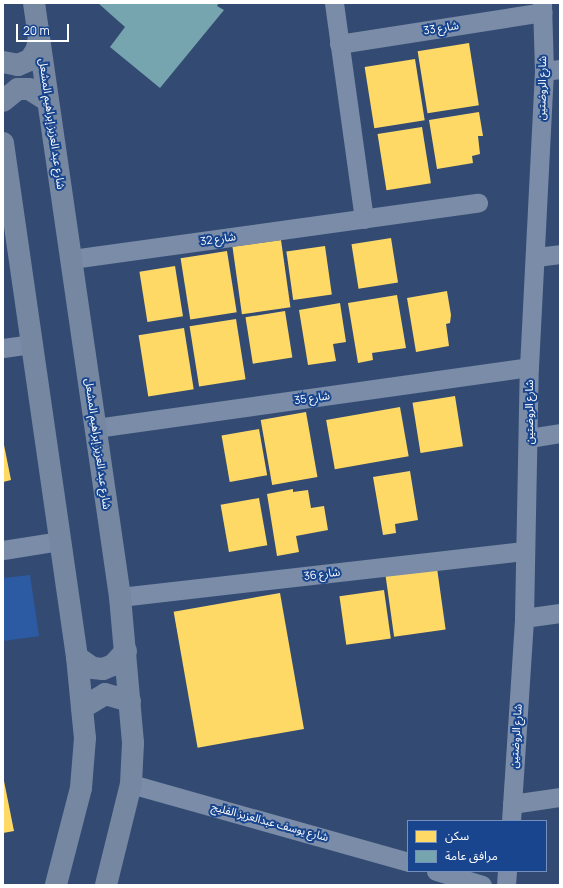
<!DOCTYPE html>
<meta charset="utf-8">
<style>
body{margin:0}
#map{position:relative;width:563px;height:888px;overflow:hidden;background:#334b72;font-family:Manrope,"Noto Sans Arabic",sans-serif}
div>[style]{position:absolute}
.green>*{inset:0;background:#2c5ba4}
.homes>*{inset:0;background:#ffd966;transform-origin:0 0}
.public>*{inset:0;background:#76a5af}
.street>*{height:19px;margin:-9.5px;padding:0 9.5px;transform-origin:9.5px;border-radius:9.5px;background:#7a8ca7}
.secondary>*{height:22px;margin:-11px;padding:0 11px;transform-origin:11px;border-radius:11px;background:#7687a2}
span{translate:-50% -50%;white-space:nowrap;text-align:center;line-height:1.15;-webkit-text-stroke:4px #18458d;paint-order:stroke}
.street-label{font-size:11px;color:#fff}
.frame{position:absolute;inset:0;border:4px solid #fff;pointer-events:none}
.legend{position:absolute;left:407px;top:820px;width:140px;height:52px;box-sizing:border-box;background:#18458d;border:1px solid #748fbb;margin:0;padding:5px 7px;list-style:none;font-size:12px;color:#fff}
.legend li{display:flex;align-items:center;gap:8px;height:20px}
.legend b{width:20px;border:1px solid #748fbb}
.scale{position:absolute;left:16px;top:24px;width:53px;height:18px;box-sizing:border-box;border:2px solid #fff;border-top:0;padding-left:5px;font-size:12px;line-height:14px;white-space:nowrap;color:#fff;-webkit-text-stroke:3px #18458d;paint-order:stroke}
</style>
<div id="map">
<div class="green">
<div style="clip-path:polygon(30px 575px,39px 636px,3px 641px,3px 578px)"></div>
</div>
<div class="homes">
<div style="left:469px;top:43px;width:63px;height:52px;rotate:81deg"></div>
<div style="left:415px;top:59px;width:62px;height:51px;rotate:81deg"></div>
<div style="clip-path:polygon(479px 112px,483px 136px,478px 136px,480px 154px,472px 156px,473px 163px,437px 169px,429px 120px)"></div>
<div style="left:422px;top:127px;width:57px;height:45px;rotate:81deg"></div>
<div style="left:391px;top:238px;width:45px;height:40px;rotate:81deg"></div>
<div style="left:281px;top:240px;width:68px;height:49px;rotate:82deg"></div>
<div style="left:325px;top:246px;width:49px;height:39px;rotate:82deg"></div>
<div style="left:227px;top:251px;width:62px;height:47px;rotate:81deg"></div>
<div style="left:175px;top:266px;width:51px;height:36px;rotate:81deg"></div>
<div style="clip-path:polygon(447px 291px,451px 315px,450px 323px,446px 324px,449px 346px,416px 352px,407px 298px)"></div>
<div style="clip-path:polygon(397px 295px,406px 348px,372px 353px,373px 360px,358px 363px,348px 303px)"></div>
<div style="clip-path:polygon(340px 303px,346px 342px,333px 344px,336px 361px,308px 365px,299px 310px)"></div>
<div style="left:285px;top:311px;width:47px;height:40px;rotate:81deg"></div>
<div style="left:236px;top:319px;width:61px;height:47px;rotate:81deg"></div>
<div style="left:184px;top:328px;width:62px;height:46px;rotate:81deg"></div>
<div style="left:455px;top:396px;width:51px;height:43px;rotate:81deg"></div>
<div style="left:400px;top:407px;width:50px;height:75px;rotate:80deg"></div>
<div style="left:306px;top:412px;width:66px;height:46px;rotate:80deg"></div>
<div style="left:259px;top:429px;width:47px;height:38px;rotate:80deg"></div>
<div style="clip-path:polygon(3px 440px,11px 480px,3px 482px)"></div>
<div style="clip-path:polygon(410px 471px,418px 520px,395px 524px,396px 533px,383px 535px,373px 477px)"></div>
<div style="clip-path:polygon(293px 489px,293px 492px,308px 490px,311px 508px,324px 506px,328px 530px,296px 536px,299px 552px,277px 556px,267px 494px)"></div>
<div style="left:259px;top:498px;width:48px;height:39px;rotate:80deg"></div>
<div style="left:437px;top:568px;width:62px;height:52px;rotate:82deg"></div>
<div style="left:384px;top:590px;width:49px;height:45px;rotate:82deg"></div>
<div style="left:280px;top:593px;width:138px;height:108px;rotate:80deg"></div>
<div style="clip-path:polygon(3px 776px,14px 831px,3px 833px)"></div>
</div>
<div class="public">
<div style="clip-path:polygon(98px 3px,219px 3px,217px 6px,224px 10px,160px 88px,110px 47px,125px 27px)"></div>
</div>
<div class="street">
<div style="left:334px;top:3px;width:218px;rotate:82.1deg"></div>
<div style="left:339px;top:44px;width:206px;rotate:-8.9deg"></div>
<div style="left:544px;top:71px;width:16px;rotate:-7deg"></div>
<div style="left:536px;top:257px;width:24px;rotate:-7deg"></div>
<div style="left:72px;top:259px;width:410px;rotate:-7.9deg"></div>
<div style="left:3px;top:348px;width:28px;rotate:-8deg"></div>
<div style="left:96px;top:428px;width:437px;rotate:-8deg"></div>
<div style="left:529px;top:438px;width:31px;rotate:-9deg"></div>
<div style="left:3px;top:550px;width:58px;rotate:-9deg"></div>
<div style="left:120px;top:597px;width:407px;rotate:-6.5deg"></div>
<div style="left:524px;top:618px;width:36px;rotate:-8deg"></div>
<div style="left:131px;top:784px;width:288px;rotate:15.7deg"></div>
<div style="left:512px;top:804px;width:49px;rotate:-8.3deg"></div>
<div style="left:511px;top:821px;width:203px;rotate:-86.3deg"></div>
<div style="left:524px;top:618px;width:251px;rotate:-88.9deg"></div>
<div style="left:529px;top:367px;width:296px;rotate:-87.1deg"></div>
<div style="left:544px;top:71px;width:68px;rotate:-91.7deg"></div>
<div style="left:436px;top:871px;width:48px;rotate:16.9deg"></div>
<div style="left:506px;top:885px;width:14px;rotate:-86deg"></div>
</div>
<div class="secondary">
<div style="left:34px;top:3px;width:600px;rotate:81.76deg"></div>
<div style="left:120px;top:597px;width:147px;rotate:84.9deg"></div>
<div style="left:133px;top:743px;width:41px;rotate:92.8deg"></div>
<div style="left:131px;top:784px;width:104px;rotate:103.9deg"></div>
<div style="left:3px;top:62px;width:15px;rotate:11deg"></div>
<div style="left:18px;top:65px;width:13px;rotate:-23deg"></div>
<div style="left:30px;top:60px;width:13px;rotate:-58deg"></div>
<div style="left:37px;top:49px;width:13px;rotate:-81deg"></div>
<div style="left:3px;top:101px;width:19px;rotate:-39deg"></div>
<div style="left:18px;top:89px;width:11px"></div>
<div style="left:29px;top:89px;width:22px;rotate:32deg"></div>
<div style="left:3px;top:143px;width:519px;rotate:81.81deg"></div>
<div style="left:77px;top:657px;width:81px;rotate:84.4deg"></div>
<div style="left:85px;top:738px;width:50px;rotate:94.6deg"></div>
<div style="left:81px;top:788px;width:100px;rotate:104.5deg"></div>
<div style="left:77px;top:657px;width:19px;rotate:35deg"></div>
<div style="left:93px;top:668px;width:10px;rotate:6deg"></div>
<div style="left:103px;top:669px;width:11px;rotate:-22deg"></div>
<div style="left:113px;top:665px;width:19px;rotate:-47deg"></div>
<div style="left:82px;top:708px;width:27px;rotate:-31deg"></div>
<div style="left:105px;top:694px;width:26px;rotate:16deg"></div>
</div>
<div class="street-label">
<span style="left:441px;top:28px;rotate:-9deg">شارع 33</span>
<span style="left:542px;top:88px;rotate:-89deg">شارع الروضتين</span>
<span style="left:52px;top:124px;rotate:82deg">شارع عبد العزيز إبراهيم المشعل</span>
<span style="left:218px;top:239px;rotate:-8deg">شارع 32</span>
<span style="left:312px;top:398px;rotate:-8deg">شارع 35</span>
<span style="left:529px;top:412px;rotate:-90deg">شارع الروضتين</span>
<span style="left:98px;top:444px;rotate:82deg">شارع عبد العزيز إبراهيم المشعل</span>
<span style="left:322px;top:574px;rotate:-7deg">شارع 36</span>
<span style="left:516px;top:736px;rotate:-86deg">شارع الروضتين</span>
<span style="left:270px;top:822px;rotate:15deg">شارع يوسف عبدالعزيز الفليج</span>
</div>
<div class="frame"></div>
<ul class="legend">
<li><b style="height:11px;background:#ffd966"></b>سكن</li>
<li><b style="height:11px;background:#76a5af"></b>مرافق عامة</li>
</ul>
<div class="scale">20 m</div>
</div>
